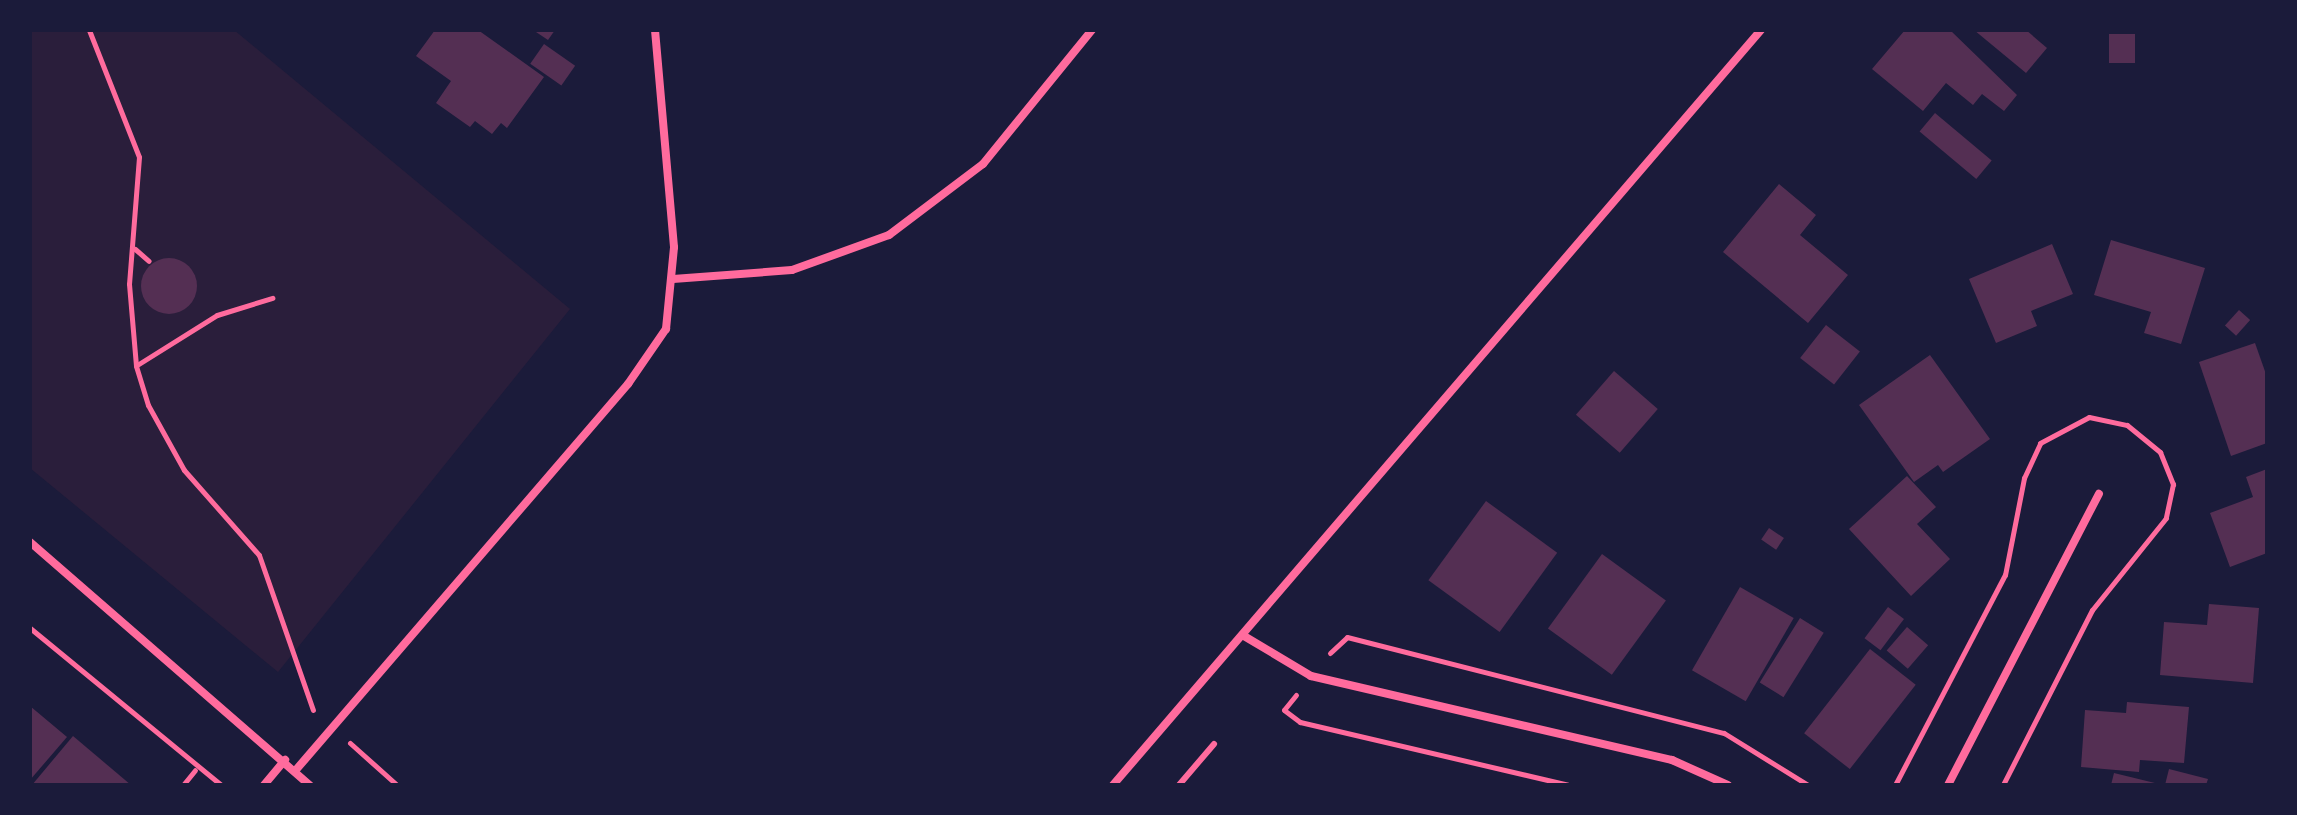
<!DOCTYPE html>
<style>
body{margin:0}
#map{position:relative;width:2297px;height:815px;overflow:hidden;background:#1b1b3a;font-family:Overpass,sans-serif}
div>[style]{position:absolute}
.green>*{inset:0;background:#2a1e3b}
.building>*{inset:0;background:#542f53;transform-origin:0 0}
.round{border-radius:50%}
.path>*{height:5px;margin:-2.5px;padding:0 2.5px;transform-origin:2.5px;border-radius:2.5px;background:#ff6b9d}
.service>*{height:6px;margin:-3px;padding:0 3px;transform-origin:3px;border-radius:3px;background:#ff6b9d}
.minor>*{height:8px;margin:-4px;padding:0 4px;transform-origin:4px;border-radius:4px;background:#ff6b9d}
span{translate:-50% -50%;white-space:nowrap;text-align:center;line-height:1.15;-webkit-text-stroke:8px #1b1b3a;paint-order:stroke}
.frame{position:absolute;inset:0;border:32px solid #1b1b3a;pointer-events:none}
</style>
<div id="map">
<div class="green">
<div style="clip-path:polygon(30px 30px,234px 30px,570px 309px,278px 672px,30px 468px)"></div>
</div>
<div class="building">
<div style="clip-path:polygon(435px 30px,478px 30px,544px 77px,507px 128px,501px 123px,492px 134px,475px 121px,470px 127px,436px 103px,451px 81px,416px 56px)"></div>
<div style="clip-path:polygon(533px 30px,555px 30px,548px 40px)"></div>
<div style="clip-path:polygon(1905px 30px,1950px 30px,2017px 95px,2004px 111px,1982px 94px,1973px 105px,1946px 83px,1923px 111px,1872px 69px)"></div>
<div style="clip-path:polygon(1974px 30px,2026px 30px,2047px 48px,2026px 73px)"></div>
<div style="left:2109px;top:34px;width:26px;height:29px"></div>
<div style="left:544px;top:44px;width:38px;height:24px;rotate:35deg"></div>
<div style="left:1935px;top:113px;width:74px;height:24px;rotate:40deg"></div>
<div style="clip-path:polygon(1779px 184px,1816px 215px,1800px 235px,1848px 275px,1808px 323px,1723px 252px)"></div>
<div style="clip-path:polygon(2111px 240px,2205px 268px,2181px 344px,2144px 333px,2151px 312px,2094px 295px)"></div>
<div style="clip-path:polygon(2052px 244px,2073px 294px,2031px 311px,2037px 326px,1996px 343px,1969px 279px)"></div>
<div class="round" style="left:141px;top:258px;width:56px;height:56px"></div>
<div style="left:2239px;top:310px;width:15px;height:21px;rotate:42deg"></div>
<div style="left:1826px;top:325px;width:43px;height:42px;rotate:38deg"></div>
<div style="clip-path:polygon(2255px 343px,2267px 377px,2267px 443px,2231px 456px,2199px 362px)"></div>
<div style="clip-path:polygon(1930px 355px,1990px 439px,1943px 472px,1938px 465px,1914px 482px,1859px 405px)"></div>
<div style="left:1614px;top:371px;width:58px;height:58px;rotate:41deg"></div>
<div style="clip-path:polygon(2267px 469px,2267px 553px,2230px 567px,2210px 513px,2253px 497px,2246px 477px)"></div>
<div style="clip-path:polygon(1907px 476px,1936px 507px,1917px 524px,1950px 559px,1911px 596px,1849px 529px)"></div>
<div style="left:1486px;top:501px;width:88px;height:98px;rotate:36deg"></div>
<div style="left:1769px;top:528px;width:18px;height:14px;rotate:34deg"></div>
<div style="left:1602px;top:554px;width:79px;height:92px;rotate:36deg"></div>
<div style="left:1740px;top:587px;width:62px;height:96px;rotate:30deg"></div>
<div style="clip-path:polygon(2209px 604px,2259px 608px,2253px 683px,2160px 675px,2164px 622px,2207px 625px)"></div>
<div style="left:1888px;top:607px;width:20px;height:39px;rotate:37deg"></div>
<div style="left:1800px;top:618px;width:28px;height:76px;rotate:32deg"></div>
<div style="left:1907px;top:627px;width:28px;height:31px;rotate:41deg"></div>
<div style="left:1870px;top:649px;width:58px;height:107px;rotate:38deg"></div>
<div style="clip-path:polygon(2127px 702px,2189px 707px,2184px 763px,2140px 760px,2139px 772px,2081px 767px,2085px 710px,2126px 713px)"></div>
<div style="clip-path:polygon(30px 706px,67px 737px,30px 780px)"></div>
<div style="clip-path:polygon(73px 736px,131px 785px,32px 785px)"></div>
<div style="clip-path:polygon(2169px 769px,2208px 779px,2206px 785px,2165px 785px)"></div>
<div style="clip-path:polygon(2114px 773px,2159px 784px,2159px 785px,2111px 785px)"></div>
</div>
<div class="path">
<div style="left:89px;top:30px;width:136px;rotate:68.5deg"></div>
<div style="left:139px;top:157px;width:127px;rotate:94.5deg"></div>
<div style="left:129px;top:284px;width:82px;rotate:85.1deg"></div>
<div style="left:136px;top:366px;width:41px;rotate:72.9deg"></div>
<div style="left:148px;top:405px;width:74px;rotate:61deg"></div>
<div style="left:184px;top:470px;width:113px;rotate:48.6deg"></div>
<div style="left:259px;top:555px;width:164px;rotate:70.8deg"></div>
<div style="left:135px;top:249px;width:18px;rotate:41deg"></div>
<div style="left:137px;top:365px;width:94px;rotate:-32deg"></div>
<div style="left:217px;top:315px;width:58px;rotate:-17.2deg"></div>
<div style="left:30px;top:628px;width:247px;rotate:39.4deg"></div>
<div style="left:1330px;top:653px;width:23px;rotate:-43deg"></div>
<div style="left:1347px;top:637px;width:389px;rotate:14.3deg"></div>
<div style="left:1724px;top:733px;width:99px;rotate:31.8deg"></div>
<div style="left:1296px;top:695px;width:19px;rotate:129deg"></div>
<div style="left:1284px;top:710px;width:20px;rotate:37deg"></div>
<div style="left:1300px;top:722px;width:275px;rotate:13.2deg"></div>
<div style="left:350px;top:743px;width:63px;rotate:41.8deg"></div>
<div style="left:183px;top:785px;width:19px;rotate:-51deg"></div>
<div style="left:1895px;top:785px;width:237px;rotate:-62.4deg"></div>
<div style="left:2005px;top:575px;width:99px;rotate:-78.9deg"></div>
<div style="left:2024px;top:478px;width:38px;rotate:-65deg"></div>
<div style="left:2040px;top:443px;width:55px;rotate:-28deg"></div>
<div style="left:2089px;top:417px;width:39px;rotate:12deg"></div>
<div style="left:2127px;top:425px;width:43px;rotate:39.3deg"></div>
<div style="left:2160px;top:452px;width:35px;rotate:68deg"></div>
<div style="left:2173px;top:484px;width:35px;rotate:102deg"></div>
<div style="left:2166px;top:518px;width:118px;rotate:128.8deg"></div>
<div style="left:2092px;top:610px;width:196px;rotate:117deg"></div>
</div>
<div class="service">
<div style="left:1179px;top:785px;width:54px;rotate:-49.5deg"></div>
</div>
<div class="minor">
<div style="left:673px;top:279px;width:119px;rotate:-4.3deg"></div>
<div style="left:792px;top:270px;width:103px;rotate:-19.8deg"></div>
<div style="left:889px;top:235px;width:118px;rotate:-37.1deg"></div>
<div style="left:983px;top:164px;width:173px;rotate:-50.9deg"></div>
<div style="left:30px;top:542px;width:371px;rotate:41deg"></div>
<div style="left:1244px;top:636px;width:78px;rotate:30.8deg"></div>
<div style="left:1311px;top:676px;width:371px;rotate:13.1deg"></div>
<div style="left:1672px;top:760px;width:61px;rotate:24.1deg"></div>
<div style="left:295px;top:771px;width:511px;rotate:-49.29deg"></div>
<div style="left:628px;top:384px;width:67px;rotate:-55.4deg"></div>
<div style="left:666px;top:329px;width:82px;rotate:-84.4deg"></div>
<div style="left:674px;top:247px;width:218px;rotate:-95deg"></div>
<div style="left:264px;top:785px;width:33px;rotate:-50deg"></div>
<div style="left:1113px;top:785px;width:995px;rotate:-49.36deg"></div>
<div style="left:1948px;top:785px;width:328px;rotate:-62.6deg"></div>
</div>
<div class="frame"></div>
</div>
